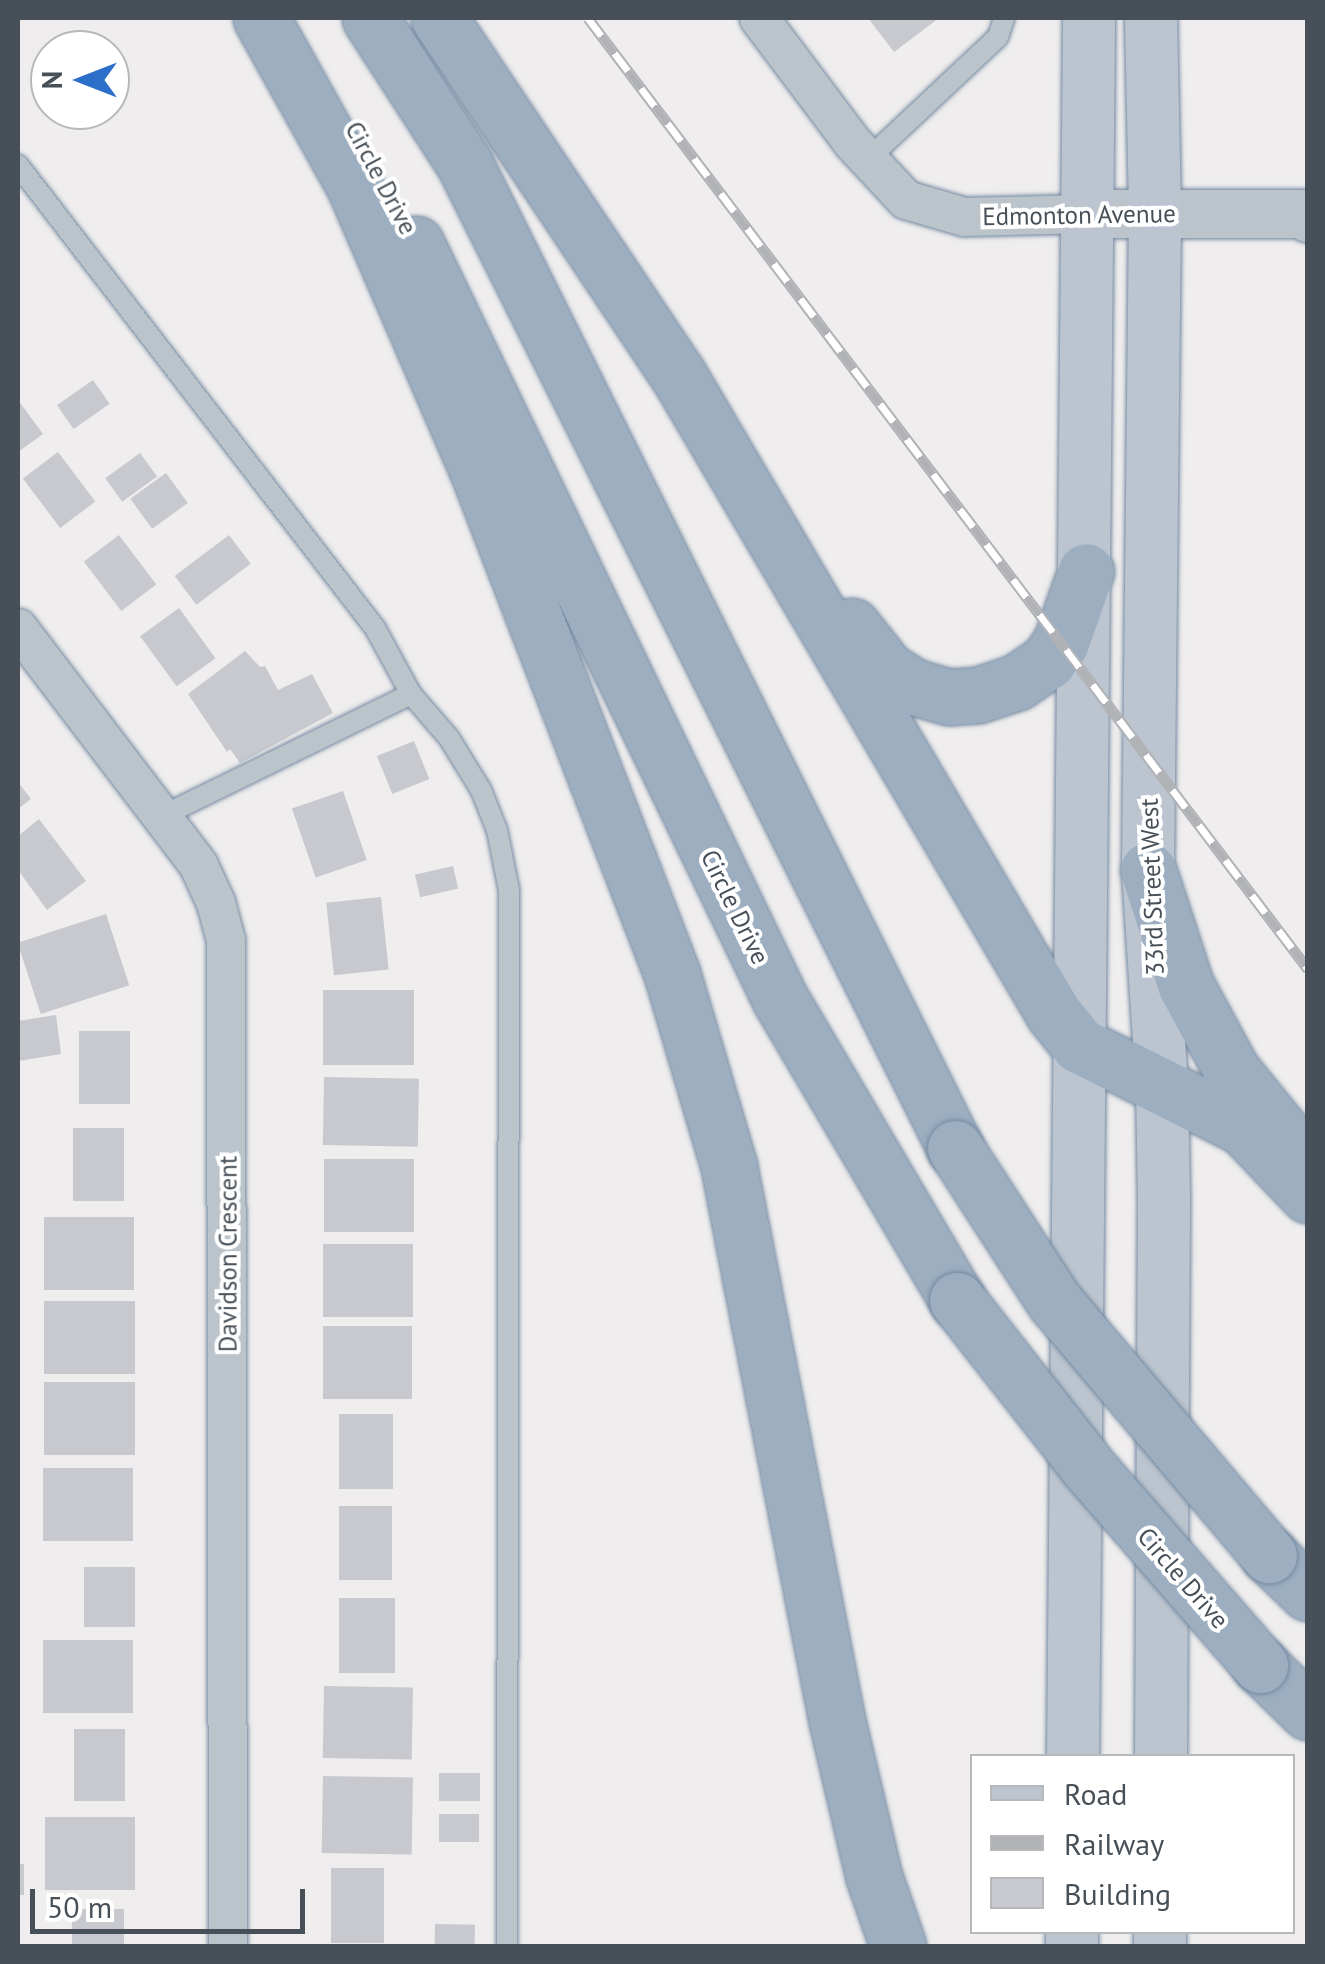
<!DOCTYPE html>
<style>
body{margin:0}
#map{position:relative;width:1325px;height:1964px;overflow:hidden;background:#efeded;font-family:"PT Sans",sans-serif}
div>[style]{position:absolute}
.building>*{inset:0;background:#c7c9cf;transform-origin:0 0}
.roads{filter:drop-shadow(0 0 2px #758aa2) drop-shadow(0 0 2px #758aa2)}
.service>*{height:20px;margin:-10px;padding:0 10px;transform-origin:10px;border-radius:10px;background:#bcc4cb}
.minor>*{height:38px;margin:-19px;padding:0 19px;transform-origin:19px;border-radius:19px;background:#bcc4cb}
.tertiary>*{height:48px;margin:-24px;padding:0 24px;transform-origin:24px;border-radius:24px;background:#bcc4cb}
.secondary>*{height:52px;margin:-26px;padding:0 26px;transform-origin:26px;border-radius:26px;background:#bcc5cf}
.trunk>*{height:55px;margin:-27.5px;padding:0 27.5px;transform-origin:27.5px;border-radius:27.5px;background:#9caec0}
.rail>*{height:11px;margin-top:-5.5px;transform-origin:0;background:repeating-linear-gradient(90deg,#fff 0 22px,#b0b2b6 0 44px);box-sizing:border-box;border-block:2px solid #b0b2b6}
.bridges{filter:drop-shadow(0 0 2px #758aa2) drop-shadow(0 0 2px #758aa2)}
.trunk-bridge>*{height:55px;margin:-27.5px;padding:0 27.5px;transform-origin:27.5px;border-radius:27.5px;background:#9caec0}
span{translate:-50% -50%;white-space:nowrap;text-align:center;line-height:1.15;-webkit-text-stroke:8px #fff;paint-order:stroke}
.street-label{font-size:25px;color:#475058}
.frame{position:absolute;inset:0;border:20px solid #475058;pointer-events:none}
.legend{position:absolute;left:970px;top:1754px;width:325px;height:180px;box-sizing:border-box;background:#fff;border:2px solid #b5b9bc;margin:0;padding:12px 18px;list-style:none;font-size:30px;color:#475058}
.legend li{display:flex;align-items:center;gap:20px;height:50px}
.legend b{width:50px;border:2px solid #b5b9bc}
.north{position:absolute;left:30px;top:30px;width:100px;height:100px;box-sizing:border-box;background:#fff;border:2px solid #b5b9bc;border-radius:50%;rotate:270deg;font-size:28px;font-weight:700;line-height:40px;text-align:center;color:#475058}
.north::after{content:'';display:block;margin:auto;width:35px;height:45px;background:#2b6fcb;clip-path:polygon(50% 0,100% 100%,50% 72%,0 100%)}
.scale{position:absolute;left:30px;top:1889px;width:275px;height:45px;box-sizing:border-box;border:5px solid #475058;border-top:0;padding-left:12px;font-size:30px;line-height:35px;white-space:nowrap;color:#475058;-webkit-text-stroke:8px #fff;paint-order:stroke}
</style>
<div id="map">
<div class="building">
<div style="clip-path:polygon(868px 18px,939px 18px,894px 52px)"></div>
<div style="left:93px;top:380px;width:29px;height:44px;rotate:55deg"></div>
<div style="clip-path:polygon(18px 400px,43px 434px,18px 452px)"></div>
<div style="left:58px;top:452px;width:62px;height:44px;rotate:53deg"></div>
<div style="left:140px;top:453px;width:29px;height:43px;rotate:54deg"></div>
<div style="left:166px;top:473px;width:37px;height:44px;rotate:54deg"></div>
<div style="left:119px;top:535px;width:62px;height:44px;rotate:53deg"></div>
<div style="left:229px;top:535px;width:36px;height:68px;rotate:53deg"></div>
<div style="left:179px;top:608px;width:62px;height:48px;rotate:54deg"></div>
<div style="clip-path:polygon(245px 651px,260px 667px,265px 666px,278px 690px,312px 674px,333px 713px,240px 763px,230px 749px,227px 752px,188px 694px)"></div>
<div style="left:414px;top:741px;width:41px;height:40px;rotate:68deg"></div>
<div style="clip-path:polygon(18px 782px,31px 799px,18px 809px)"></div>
<div style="left:343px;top:791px;width:73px;height:54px;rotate:71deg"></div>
<div style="clip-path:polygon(39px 819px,86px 881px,47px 910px,18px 870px,18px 836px)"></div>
<div style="left:453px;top:866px;width:23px;height:39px;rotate:77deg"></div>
<div style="left:381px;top:897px;width:73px;height:55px;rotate:84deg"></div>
<div style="left:106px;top:914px;width:75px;height:93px;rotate:72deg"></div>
<div style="left:323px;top:990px;width:91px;height:75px"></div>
<div style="clip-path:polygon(56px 1015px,61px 1054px,18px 1061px,18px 1021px)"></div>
<div style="left:79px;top:1031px;width:51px;height:73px"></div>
<div style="left:324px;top:1077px;width:95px;height:68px;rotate:1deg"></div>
<div style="left:73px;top:1128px;width:51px;height:73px"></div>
<div style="left:324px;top:1159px;width:90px;height:73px"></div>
<div style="left:44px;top:1217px;width:90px;height:73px"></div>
<div style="left:323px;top:1244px;width:90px;height:73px"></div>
<div style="left:44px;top:1301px;width:91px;height:73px"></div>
<div style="left:323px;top:1326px;width:89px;height:73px"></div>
<div style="left:135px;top:1382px;width:73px;height:91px;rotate:90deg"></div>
<div style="left:339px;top:1414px;width:54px;height:75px"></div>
<div style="left:43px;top:1468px;width:90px;height:73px"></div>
<div style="left:339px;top:1506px;width:53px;height:74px"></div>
<div style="left:84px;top:1567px;width:51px;height:60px"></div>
<div style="left:339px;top:1598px;width:56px;height:75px"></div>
<div style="left:43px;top:1640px;width:90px;height:73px"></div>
<div style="left:324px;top:1686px;width:89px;height:72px;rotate:1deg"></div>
<div style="left:74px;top:1729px;width:51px;height:72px"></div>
<div style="left:439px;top:1773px;width:41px;height:28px"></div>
<div style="left:323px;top:1776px;width:90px;height:77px;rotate:1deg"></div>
<div style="left:439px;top:1814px;width:40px;height:28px"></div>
<div style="left:45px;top:1817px;width:90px;height:73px"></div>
<div style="left:18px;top:1864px;width:6px;height:31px"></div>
<div style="left:384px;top:1868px;width:75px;height:53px;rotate:90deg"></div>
<div style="left:72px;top:1909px;width:52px;height:37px"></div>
<div style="left:435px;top:1924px;width:40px;height:22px;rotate:1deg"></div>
</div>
<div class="roads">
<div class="service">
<div style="left:868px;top:159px;width:178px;rotate:-43.2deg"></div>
<div style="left:998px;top:37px;width:20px;rotate:-72deg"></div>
<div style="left:18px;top:165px;width:585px;rotate:52.37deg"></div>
<div style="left:375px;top:628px;width:75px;rotate:61.4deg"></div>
<div style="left:411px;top:694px;width:58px;rotate:49.2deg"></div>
<div style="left:449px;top:738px;width:61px;rotate:58.4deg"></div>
<div style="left:481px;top:790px;width:43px;rotate:68.2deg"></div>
<div style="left:497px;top:830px;width:61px;rotate:78.7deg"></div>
<div style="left:509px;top:890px;width:1056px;rotate:90.11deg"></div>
<div style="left:162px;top:816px;width:277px;rotate:-26.1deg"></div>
</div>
<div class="minor">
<div style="left:759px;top:18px;width:155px;rotate:53.1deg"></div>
<div style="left:852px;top:142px;width:79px;rotate:47deg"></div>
<div style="left:906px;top:200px;width:60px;rotate:16.3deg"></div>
<div style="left:964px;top:217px;width:124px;rotate:-1.4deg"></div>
<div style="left:18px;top:628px;width:299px;rotate:52.7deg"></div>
<div style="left:199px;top:866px;width:41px;rotate:65.3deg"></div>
<div style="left:216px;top:903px;width:38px;rotate:75deg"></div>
<div style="left:226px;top:940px;width:1006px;rotate:89.89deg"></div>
</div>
<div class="tertiary">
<div style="left:1088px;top:214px;width:214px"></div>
<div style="left:1302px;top:214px;width:7px;rotate:34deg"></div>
</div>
<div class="secondary">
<div style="left:1151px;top:18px;width:195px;rotate:88.8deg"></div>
<div style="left:1155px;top:213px;width:657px;rotate:90.61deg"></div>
<div style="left:1148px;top:870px;width:215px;rotate:86.3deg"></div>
<div style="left:1162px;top:1085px;width:116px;rotate:89deg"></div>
<div style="left:1164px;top:1201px;width:555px;rotate:90.31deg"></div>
<div style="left:1073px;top:1756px;width:1738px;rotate:-89.47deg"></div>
<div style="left:1072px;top:1946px;width:14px;rotate:-90deg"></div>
<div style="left:1160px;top:1946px;width:14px;rotate:-90deg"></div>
</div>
<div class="trunk">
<div style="left:261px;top:18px;width:193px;rotate:60.9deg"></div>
<div style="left:355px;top:187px;width:309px;rotate:66.6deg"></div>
<div style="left:478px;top:471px;width:539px;rotate:68.91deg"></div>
<div style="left:672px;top:974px;width:201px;rotate:73.5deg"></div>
<div style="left:729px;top:1167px;width:564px;rotate:78.97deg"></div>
<div style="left:837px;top:1721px;width:160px;rotate:76.7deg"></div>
<div style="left:874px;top:1877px;width:73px;rotate:70.8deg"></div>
<div style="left:370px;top:18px;width:175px;rotate:57.1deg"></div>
<div style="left:465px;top:165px;width:1098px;rotate:63.5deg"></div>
<div style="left:439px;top:18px;width:427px;rotate:56.2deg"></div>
<div style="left:677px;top:373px;width:744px;rotate:59.54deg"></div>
<div style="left:1054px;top:1014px;width:40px;rotate:51deg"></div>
<div style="left:1079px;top:1045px;width:183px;rotate:26.6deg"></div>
<div style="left:1243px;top:1127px;width:94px;rotate:46.3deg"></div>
<div style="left:416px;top:244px;width:838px;rotate:64.26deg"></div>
<div style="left:780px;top:999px;width:349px;rotate:59.5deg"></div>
<div style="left:852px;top:626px;width:56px;rotate:51.5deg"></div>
<div style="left:887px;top:670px;width:32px;rotate:32deg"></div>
<div style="left:914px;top:687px;width:36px;rotate:16deg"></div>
<div style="left:949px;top:697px;width:29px;rotate:-4deg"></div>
<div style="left:978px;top:695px;width:41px;rotate:-18.4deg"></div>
<div style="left:1017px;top:682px;width:37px;rotate:-34deg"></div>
<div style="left:1048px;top:661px;width:23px;rotate:-56deg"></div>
<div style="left:1061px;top:642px;width:75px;rotate:-70.6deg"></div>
<div style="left:1148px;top:870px;width:122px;rotate:71.9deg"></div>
<div style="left:1186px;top:986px;width:97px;rotate:61.6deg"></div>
<div style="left:1232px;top:1071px;width:89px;rotate:50.9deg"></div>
<div style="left:1269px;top:1555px;width:54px;rotate:44.3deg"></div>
<div style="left:1260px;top:1665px;width:67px;rotate:44.4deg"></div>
</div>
</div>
<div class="rail">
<div style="left:588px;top:18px;width:1193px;rotate:52.87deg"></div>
</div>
<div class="bridges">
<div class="trunk-bridge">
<div style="left:955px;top:1148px;width:182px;rotate:57.1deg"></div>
<div style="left:1054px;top:1301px;width:333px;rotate:49.8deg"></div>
<div style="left:957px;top:1300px;width:211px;rotate:51.9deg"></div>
<div style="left:1087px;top:1466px;width:264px;rotate:49deg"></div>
</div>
</div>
<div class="street-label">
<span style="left:381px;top:178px;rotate:62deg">Circle Drive</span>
<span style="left:1079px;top:215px;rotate:-1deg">Edmonton Avenue</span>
<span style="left:1152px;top:887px;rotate:-92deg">33rd Street West</span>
<span style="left:735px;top:907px;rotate:64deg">Circle Drive</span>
<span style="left:228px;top:1254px;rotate:-90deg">Davidson Crescent</span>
<span style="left:1183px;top:1578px;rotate:49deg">Circle Drive</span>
</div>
<div class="frame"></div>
<ul class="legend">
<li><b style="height:12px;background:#bcc5cf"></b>Road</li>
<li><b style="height:12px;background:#b0b2b6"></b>Railway</li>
<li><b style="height:28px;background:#c7c9cf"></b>Building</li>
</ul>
<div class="north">N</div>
<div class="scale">50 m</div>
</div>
